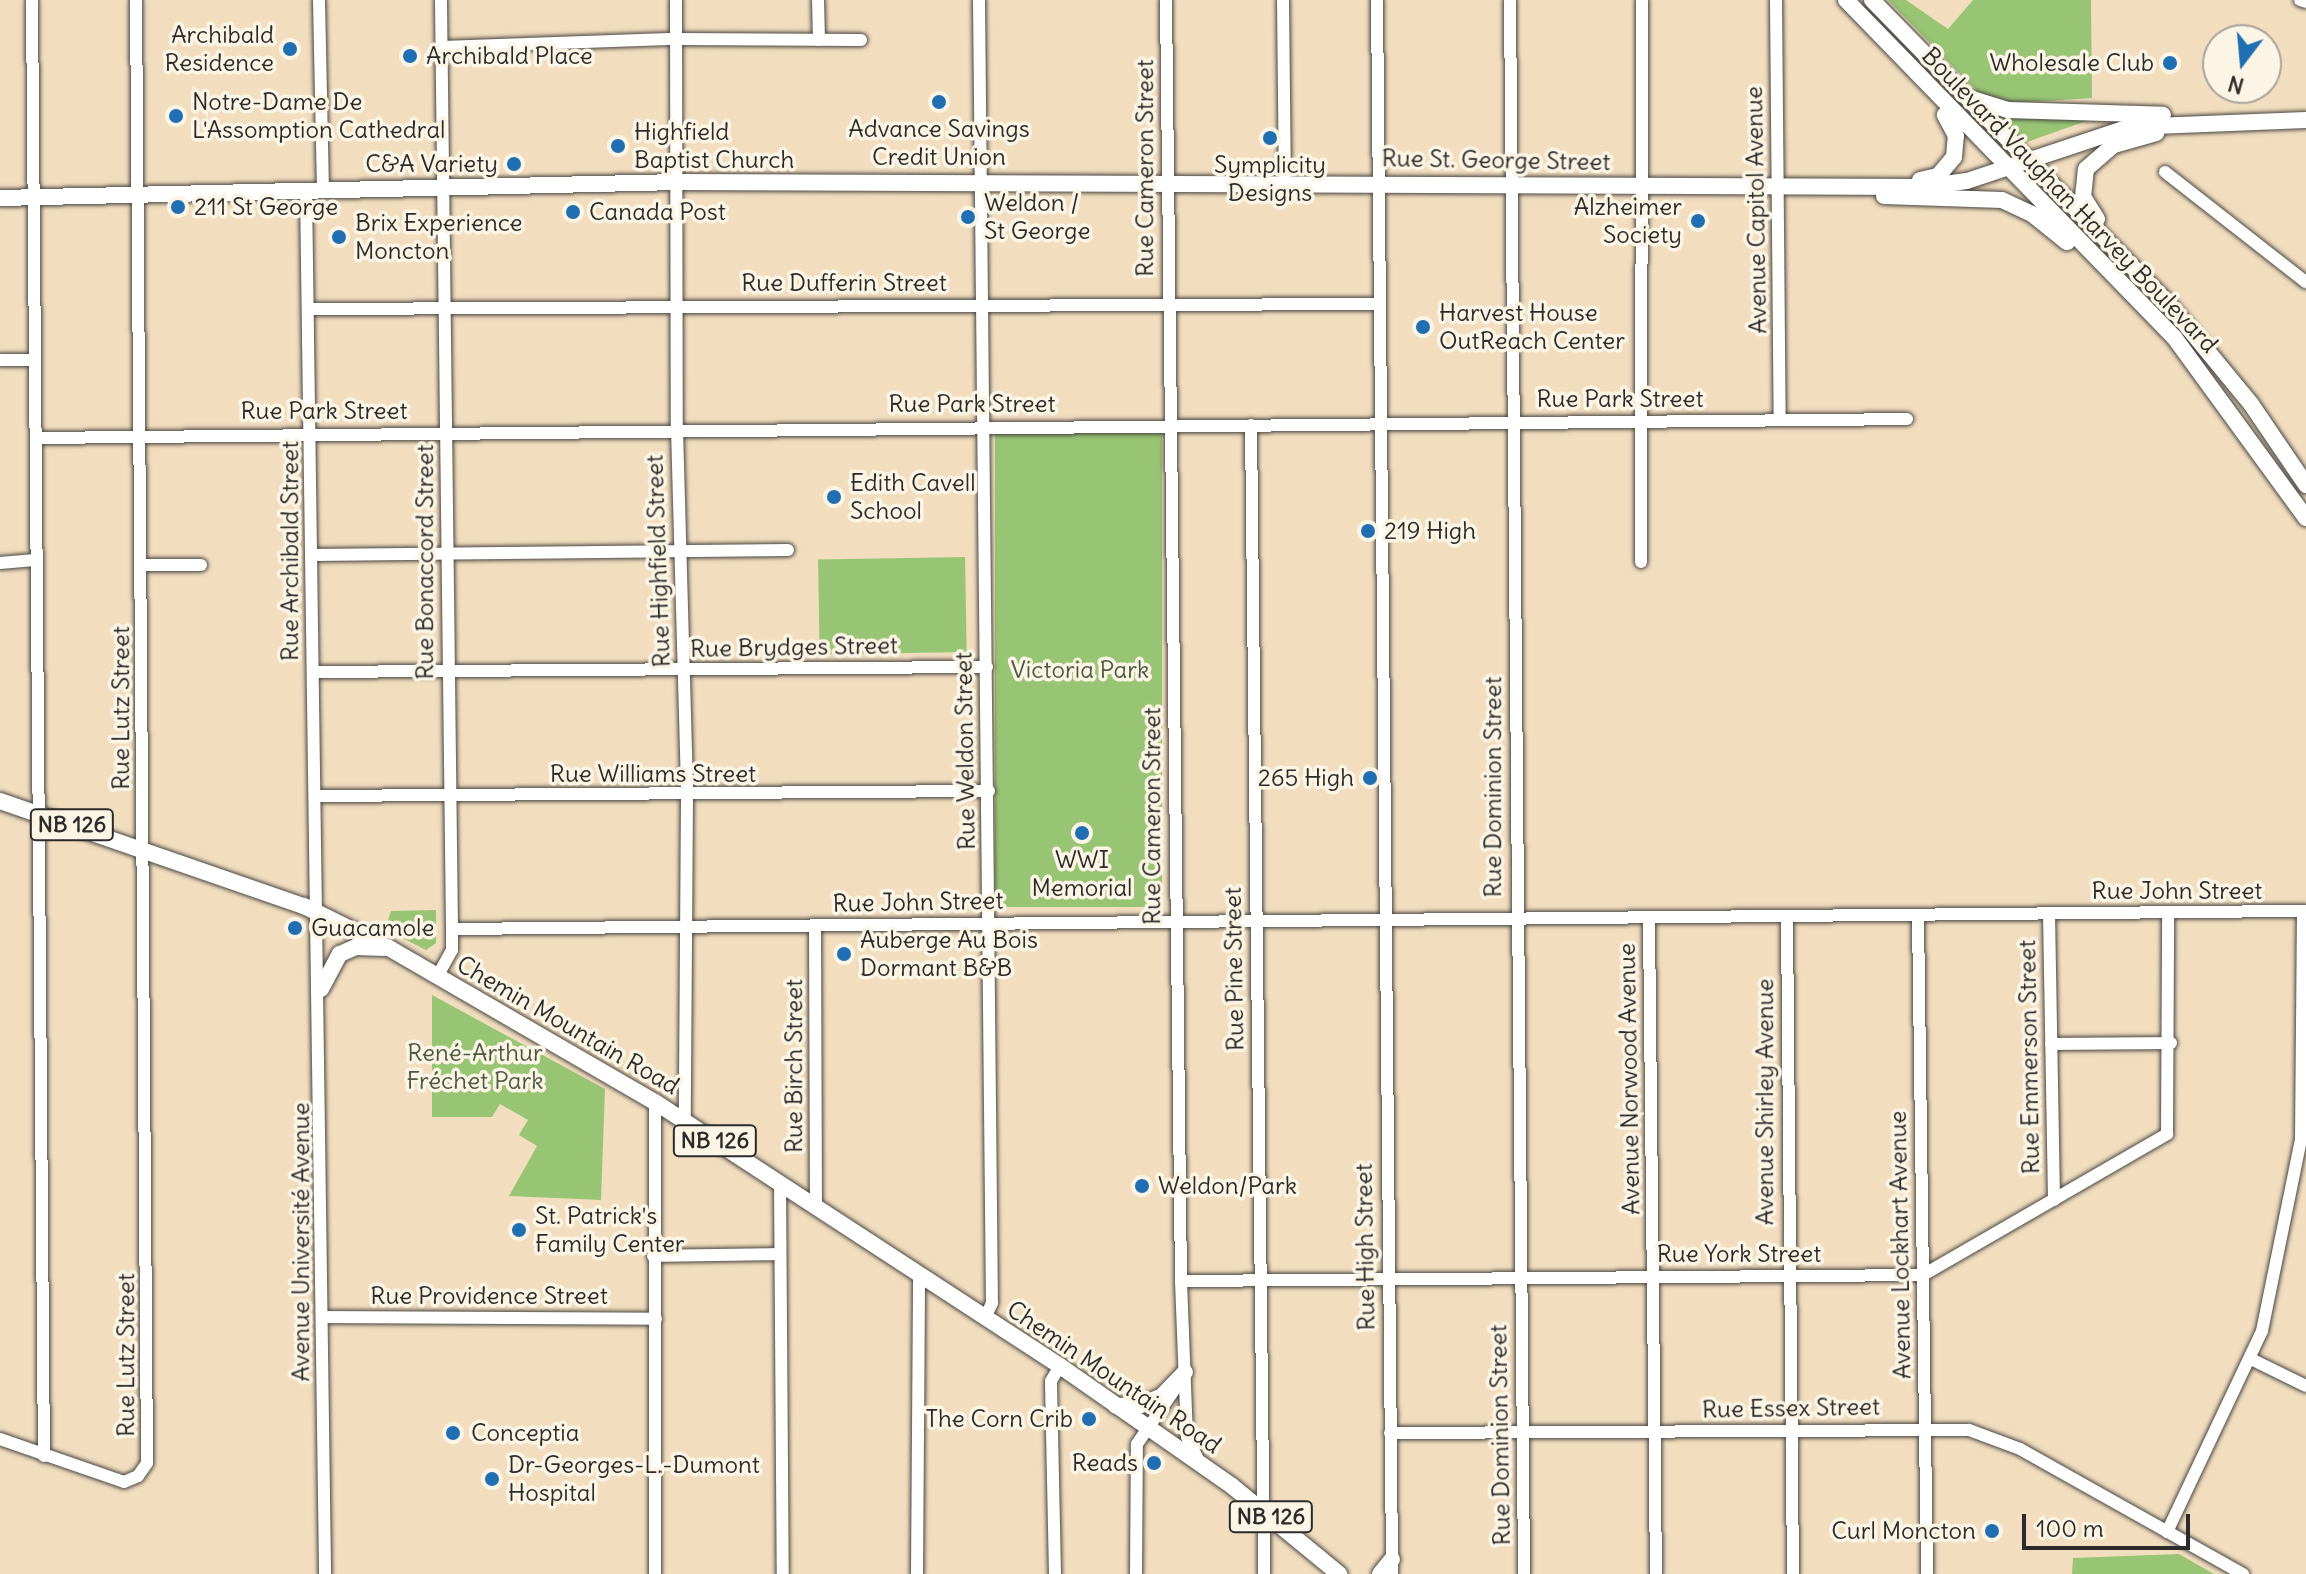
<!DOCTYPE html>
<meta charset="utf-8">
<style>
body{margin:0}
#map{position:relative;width:2306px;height:1574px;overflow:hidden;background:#f2debf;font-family:Delius,sans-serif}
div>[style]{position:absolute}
.green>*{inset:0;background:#98c574;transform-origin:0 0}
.roads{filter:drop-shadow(0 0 2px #494641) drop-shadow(0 0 2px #494641)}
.minor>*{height:12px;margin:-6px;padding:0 6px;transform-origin:6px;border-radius:6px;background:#fff}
.major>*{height:16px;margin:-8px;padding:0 8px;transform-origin:8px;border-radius:8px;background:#fff}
.dots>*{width:22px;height:22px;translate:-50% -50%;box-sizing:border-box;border:4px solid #fcf5e5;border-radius:50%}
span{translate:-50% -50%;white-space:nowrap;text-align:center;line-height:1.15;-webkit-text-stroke:7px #fcf5e5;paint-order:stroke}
.shield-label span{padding:2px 6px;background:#fcf5e5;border:2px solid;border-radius:6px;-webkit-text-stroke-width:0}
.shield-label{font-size:22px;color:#2b2b2b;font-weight:700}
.poi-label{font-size:24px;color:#2b2b2b}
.right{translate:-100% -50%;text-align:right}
.left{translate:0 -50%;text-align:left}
.street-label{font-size:24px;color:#2b2b2b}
.park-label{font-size:24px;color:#4c5941}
.north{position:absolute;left:2202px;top:24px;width:80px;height:80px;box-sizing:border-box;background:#fcf5e5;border:2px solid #a8a49b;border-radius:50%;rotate:196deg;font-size:22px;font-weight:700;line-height:32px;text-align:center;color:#2b2b2b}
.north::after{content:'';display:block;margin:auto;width:28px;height:36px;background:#1f6fb2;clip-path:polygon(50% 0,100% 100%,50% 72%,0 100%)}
.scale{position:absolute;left:2022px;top:1514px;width:168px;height:36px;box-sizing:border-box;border:4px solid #2b2b2b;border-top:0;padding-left:10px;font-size:24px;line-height:28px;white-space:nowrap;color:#2b2b2b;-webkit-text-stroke:6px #fcf5e5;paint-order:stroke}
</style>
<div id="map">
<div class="green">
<div style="clip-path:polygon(1888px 0,1906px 0,1948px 29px,1973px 0,2091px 0,2092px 98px,2013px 103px,1982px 96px)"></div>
<div style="clip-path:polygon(2003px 116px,2089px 120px,2024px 143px,2002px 122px)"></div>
<div style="left:1162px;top:433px;width:474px;height:167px;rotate:90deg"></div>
<div style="left:965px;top:557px;width:95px;height:147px;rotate:89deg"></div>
<div style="clip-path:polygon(436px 910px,436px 943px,426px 950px,379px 926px,387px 923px,391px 911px)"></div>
<div style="clip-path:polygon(432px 995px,605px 1089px,601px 1200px,509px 1196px,537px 1146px,519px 1135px,528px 1120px,500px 1104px,492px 1117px,432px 1117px)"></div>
<div style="clip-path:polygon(2179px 1554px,2214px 1574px,2072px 1574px,2073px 1558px)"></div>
</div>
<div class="roads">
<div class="minor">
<div style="left:32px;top:0;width:1456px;rotate:89.53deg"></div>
<div style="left:319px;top:0;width:190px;rotate:88.8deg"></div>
<div style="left:676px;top:0;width:429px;rotate:89.9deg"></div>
<div style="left:677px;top:429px;width:367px;rotate:88.4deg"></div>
<div style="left:687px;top:796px;width:325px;rotate:90.4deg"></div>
<div style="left:818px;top:0;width:40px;rotate:88.6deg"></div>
<div style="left:979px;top:0;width:1303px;rotate:89.43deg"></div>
<div style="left:992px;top:1303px;width:17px;rotate:115deg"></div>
<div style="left:1166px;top:0;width:1281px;rotate:89.33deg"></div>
<div style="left:1181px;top:1281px;width:156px;rotate:87.8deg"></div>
<div style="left:1187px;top:1437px;width:28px;rotate:64deg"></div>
<div style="left:1283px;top:0;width:182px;rotate:89.4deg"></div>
<div style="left:1377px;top:0;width:1574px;rotate:89.45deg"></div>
<div style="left:1510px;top:0;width:1574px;rotate:89.49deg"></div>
<div style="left:1776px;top:0;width:420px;rotate:89.5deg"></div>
<div style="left:2300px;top:0;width:6px;rotate:18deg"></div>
<div style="left:442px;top:47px;width:234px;rotate:-2deg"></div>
<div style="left:676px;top:39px;width:185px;rotate:0.3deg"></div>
<div style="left:2165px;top:172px;width:179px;rotate:38deg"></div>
<div style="left:306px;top:191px;width:1383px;rotate:89.21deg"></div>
<div style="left:310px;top:309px;width:1068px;rotate:-0.27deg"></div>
<div style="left:0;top:360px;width:35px"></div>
<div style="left:1251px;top:425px;width:1149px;rotate:89.35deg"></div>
<div style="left:37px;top:438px;width:1870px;rotate:-0.58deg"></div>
<div style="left:311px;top:555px;width:477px;rotate:-0.6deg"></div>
<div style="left:1641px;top:562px;width:562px;rotate:-89.9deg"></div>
<div style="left:0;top:563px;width:35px;rotate:-5deg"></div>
<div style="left:143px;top:565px;width:58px"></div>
<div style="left:313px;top:672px;width:674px;rotate:-0.43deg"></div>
<div style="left:317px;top:796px;width:672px;rotate:-0.43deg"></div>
<div style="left:2049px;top:913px;width:287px;rotate:89deg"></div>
<div style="left:1918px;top:915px;width:659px;rotate:89.22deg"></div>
<div style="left:1787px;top:918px;width:656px;rotate:89.48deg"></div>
<div style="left:1649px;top:920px;width:654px;rotate:89.39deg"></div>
<div style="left:815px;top:925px;width:281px;rotate:89.8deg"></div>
<div style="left:452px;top:929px;width:1854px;rotate:-0.56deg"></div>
<div style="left:437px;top:977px;width:31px;rotate:-61deg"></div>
<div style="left:452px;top:950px;width:21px;rotate:-90deg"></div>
<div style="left:452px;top:929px;width:929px;rotate:-90.68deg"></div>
<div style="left:2051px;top:1044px;width:120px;rotate:-0.5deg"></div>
<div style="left:780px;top:1183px;width:391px;rotate:89.6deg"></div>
<div style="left:653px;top:1256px;width:126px;rotate:-0.9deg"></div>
<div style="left:1181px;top:1281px;width:742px;rotate:-0.46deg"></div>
<div style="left:1923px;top:1275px;width:282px;rotate:-30deg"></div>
<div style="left:2167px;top:1134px;width:221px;rotate:-89.7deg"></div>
<div style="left:323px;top:1317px;width:333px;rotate:0.3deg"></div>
<div style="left:2253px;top:1360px;width:59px;rotate:26.1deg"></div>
<div style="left:1390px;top:1433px;width:579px;rotate:-0.3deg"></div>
<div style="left:1969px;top:1430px;width:54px;rotate:20.4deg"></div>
<div style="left:2020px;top:1449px;width:256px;rotate:29.3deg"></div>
<div style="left:0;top:1439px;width:131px;rotate:19.1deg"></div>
<div style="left:124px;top:1482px;width:15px;rotate:-23deg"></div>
<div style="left:138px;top:1476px;width:16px;rotate:-55deg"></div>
<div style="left:147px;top:1463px;width:1463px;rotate:-90.43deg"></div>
<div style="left:2167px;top:1532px;width:222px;rotate:-64.7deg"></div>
<div style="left:2262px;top:1331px;width:196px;rotate:-78.5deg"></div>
<div style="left:2301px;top:1139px;width:227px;rotate:-89.5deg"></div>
<div style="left:655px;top:1574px;width:472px;rotate:-90deg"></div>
<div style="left:917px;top:1574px;width:299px;rotate:-89.6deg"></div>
<div style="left:1055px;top:1574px;width:193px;rotate:-91.2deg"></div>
<div style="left:1051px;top:1381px;width:17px;rotate:-59deg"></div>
<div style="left:1136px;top:1574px;width:130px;rotate:-89.6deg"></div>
<div style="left:1137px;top:1444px;width:67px;rotate:-55.4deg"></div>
</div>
<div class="major">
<div style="left:1846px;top:0;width:470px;rotate:45.8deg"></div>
<div style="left:2174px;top:337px;width:224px;rotate:53.9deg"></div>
<div style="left:1872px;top:0;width:422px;rotate:45.7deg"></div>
<div style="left:2167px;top:302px;width:132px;rotate:50.5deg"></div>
<div style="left:2251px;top:404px;width:98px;rotate:55.8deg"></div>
<div style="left:1972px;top:99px;width:38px;rotate:17deg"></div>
<div style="left:2008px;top:110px;width:155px;rotate:1.8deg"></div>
<div style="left:1920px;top:180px;width:18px;rotate:-13deg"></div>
<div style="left:1938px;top:176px;width:25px;rotate:-50deg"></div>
<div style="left:1954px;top:157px;width:21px;rotate:-85deg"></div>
<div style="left:1956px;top:136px;width:24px;rotate:-118deg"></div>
<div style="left:1884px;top:196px;width:118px;rotate:1.9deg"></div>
<div style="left:2002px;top:200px;width:33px;rotate:25deg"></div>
<div style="left:2032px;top:214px;width:45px;rotate:38.7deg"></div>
<div style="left:0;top:198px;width:677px;rotate:-1.35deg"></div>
<div style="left:677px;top:182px;width:1246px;rotate:0.23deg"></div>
<div style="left:1923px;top:187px;width:44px;rotate:-7.8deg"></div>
<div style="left:1967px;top:181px;width:171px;rotate:-18.4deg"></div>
<div style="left:2129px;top:127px;width:177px;rotate:-2.3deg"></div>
<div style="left:2097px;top:219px;width:26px;rotate:-122deg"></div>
<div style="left:2083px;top:197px;width:28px;rotate:-84deg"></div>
<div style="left:2086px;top:169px;width:37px;rotate:-41deg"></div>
<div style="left:2114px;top:145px;width:44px;rotate:-15.9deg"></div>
<div style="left:0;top:801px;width:322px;rotate:19.1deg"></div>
<div style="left:304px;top:906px;width:95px;rotate:26.3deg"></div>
<div style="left:389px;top:948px;width:307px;rotate:30.1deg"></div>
<div style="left:655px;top:1102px;width:483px;rotate:33.1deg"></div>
<div style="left:1060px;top:1366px;width:210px;rotate:34.9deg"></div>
<div style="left:1232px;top:1486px;width:139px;rotate:39.4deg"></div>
<div style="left:321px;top:989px;width:40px;rotate:-62deg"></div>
<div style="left:340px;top:954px;width:17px;rotate:-24deg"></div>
<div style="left:356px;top:947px;width:28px;rotate:2deg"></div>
<div style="left:1116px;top:1406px;width:25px;rotate:-2deg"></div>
<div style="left:1141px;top:1405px;width:23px;rotate:-23deg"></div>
<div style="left:1162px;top:1396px;width:33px;rotate:-46deg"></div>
<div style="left:1380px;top:1574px;width:19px;rotate:-51deg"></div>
</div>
</div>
<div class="dots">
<div style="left:290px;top:49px;background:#1f6fb2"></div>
<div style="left:410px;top:56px;background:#1f6fb2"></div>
<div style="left:2170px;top:63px;background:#1f6fb2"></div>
<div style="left:939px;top:102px;background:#1f6fb2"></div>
<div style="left:176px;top:116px;background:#1f6fb2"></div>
<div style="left:1270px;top:138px;background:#1f6fb2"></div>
<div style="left:618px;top:146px;background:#1f6fb2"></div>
<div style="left:514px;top:164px;background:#1f6fb2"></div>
<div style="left:178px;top:207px;background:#1f6fb2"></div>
<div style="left:573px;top:212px;background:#1f6fb2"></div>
<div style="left:968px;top:217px;background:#1f6fb2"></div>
<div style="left:1698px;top:221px;background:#1f6fb2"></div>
<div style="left:339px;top:237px;background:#1f6fb2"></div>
<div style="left:1423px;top:327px;background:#1f6fb2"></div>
<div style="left:834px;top:497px;background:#1f6fb2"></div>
<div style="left:1368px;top:531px;background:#1f6fb2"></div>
<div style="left:1370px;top:778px;background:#1f6fb2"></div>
<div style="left:1082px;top:833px;background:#1f6fb2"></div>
<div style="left:295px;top:928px;background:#1f6fb2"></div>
<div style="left:844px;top:954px;background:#1f6fb2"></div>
<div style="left:1142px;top:1186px;background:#1f6fb2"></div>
<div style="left:519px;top:1230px;background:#1f6fb2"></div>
<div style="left:1089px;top:1419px;background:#1f6fb2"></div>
<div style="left:453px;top:1433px;background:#1f6fb2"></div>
<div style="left:1154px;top:1463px;background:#1f6fb2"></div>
<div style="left:492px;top:1479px;background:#1f6fb2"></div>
<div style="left:1992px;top:1531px;background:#1f6fb2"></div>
</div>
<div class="shield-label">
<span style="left:72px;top:825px">NB 126</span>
<span style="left:715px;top:1141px">NB 126</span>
<span style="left:1271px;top:1517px">NB 126</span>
</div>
<div class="poi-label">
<span class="right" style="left:274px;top:49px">Archibald<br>Residence</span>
<span class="left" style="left:426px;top:56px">Archibald Place</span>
<span class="right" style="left:2154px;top:63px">Wholesale Club</span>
<span class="left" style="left:192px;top:116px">Notre-Dame De<br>L'Assomption Cathedral</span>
<span style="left:939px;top:143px">Advance Savings<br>Credit Union</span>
<span class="left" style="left:634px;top:146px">Highfield<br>Baptist Church</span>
<span class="right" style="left:498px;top:164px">C&amp;A Variety</span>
<span style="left:1270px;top:179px">Symplicity<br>Designs</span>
<span class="left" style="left:984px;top:217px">Weldon /<br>St George</span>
<span class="left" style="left:194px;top:207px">211 St George</span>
<span class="right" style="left:1682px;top:221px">Alzheimer<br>Society</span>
<span class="left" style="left:589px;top:212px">Canada Post</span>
<span class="left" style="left:355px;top:237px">Brix Experience<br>Moncton</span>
<span class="left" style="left:1439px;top:327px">Harvest House<br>OutReach Center</span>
<span class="left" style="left:850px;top:497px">Edith Cavell<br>School</span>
<span class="left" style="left:1384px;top:531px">219 High</span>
<span class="right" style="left:1354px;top:778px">265 High</span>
<span style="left:1082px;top:874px">WWI<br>Memorial</span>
<span class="left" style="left:311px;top:928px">Guacamole</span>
<span class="left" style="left:860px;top:954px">Auberge Au Bois<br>Dormant B&amp;B</span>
<span class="left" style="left:1158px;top:1186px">Weldon/Park</span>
<span class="left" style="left:535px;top:1230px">St. Patrick's<br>Family Center</span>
<span class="right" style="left:1073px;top:1419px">The Corn Crib</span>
<span class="left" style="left:471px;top:1433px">Conceptia</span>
<span class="right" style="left:1138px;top:1463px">Reads</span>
<span class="left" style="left:508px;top:1479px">Dr-Georges-L.-Dumont<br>Hospital</span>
<span class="right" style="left:1976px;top:1531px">Curl Moncton</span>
</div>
<div class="street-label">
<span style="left:1496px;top:160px;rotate:1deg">Rue St. George Street</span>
<span style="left:1145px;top:168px;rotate:-90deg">Rue Cameron Street</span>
<span style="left:2070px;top:200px;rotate:46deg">Boulevard Vaughan Harvey Boulevard</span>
<span style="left:1756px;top:210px;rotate:-91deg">Avenue Capitol Avenue</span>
<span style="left:844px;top:283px">Rue Dufferin Street</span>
<span style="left:1620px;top:399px">Rue Park Street</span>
<span style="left:972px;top:404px">Rue Park Street</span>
<span style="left:324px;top:411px">Rue Park Street</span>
<span style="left:290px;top:551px;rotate:-90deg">Rue Archibald Street</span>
<span style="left:658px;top:561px;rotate:-92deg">Rue Highfield Street</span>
<span style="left:425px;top:562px;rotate:-90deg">Rue Bonaccord Street</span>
<span style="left:794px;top:647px;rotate:-1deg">Rue Brydges Street</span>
<span style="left:121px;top:708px;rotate:-90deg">Rue Lutz Street</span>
<span style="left:965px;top:751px;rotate:-91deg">Rue Weldon Street</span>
<span style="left:653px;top:774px">Rue Williams Street</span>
<span style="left:1493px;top:787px;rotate:-90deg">Rue Dominion Street</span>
<span style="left:1152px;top:816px;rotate:-90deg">Rue Cameron Street</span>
<span style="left:2177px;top:891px">Rue John Street</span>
<span style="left:918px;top:902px;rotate:-1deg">Rue John Street</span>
<span style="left:1234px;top:969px;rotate:-91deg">Rue Pine Street</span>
<span style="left:568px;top:1025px;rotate:30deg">Chemin Mountain Road</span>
<span style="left:2029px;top:1057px;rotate:-91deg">Rue Emmerson Street</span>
<span style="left:794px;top:1066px;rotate:-90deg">Rue Birch Street</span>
<span style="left:1629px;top:1079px;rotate:-91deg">Avenue Norwood Avenue</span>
<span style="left:1765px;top:1102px;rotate:-90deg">Avenue Shirley Avenue</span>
<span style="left:301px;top:1242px;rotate:-90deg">Avenue Université Avenue</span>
<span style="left:1900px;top:1245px;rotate:-91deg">Avenue Lockhart Avenue</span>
<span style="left:1365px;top:1247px;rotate:-91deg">Rue High Street</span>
<span style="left:1739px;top:1254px">Rue York Street</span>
<span style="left:489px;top:1296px">Rue Providence Street</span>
<span style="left:126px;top:1355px;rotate:-90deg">Rue Lutz Street</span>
<span style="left:1114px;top:1377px;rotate:34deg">Chemin Mountain Road</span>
<span style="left:1791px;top:1408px;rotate:-1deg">Rue Essex Street</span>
<span style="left:1500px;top:1435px;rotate:-91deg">Rue Dominion Street</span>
</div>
<div class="park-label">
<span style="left:1080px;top:670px">Victoria Park</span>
<span style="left:475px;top:1067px">René-Arthur<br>Fréchet Park</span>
</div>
<div class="north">N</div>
<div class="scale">100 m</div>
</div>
